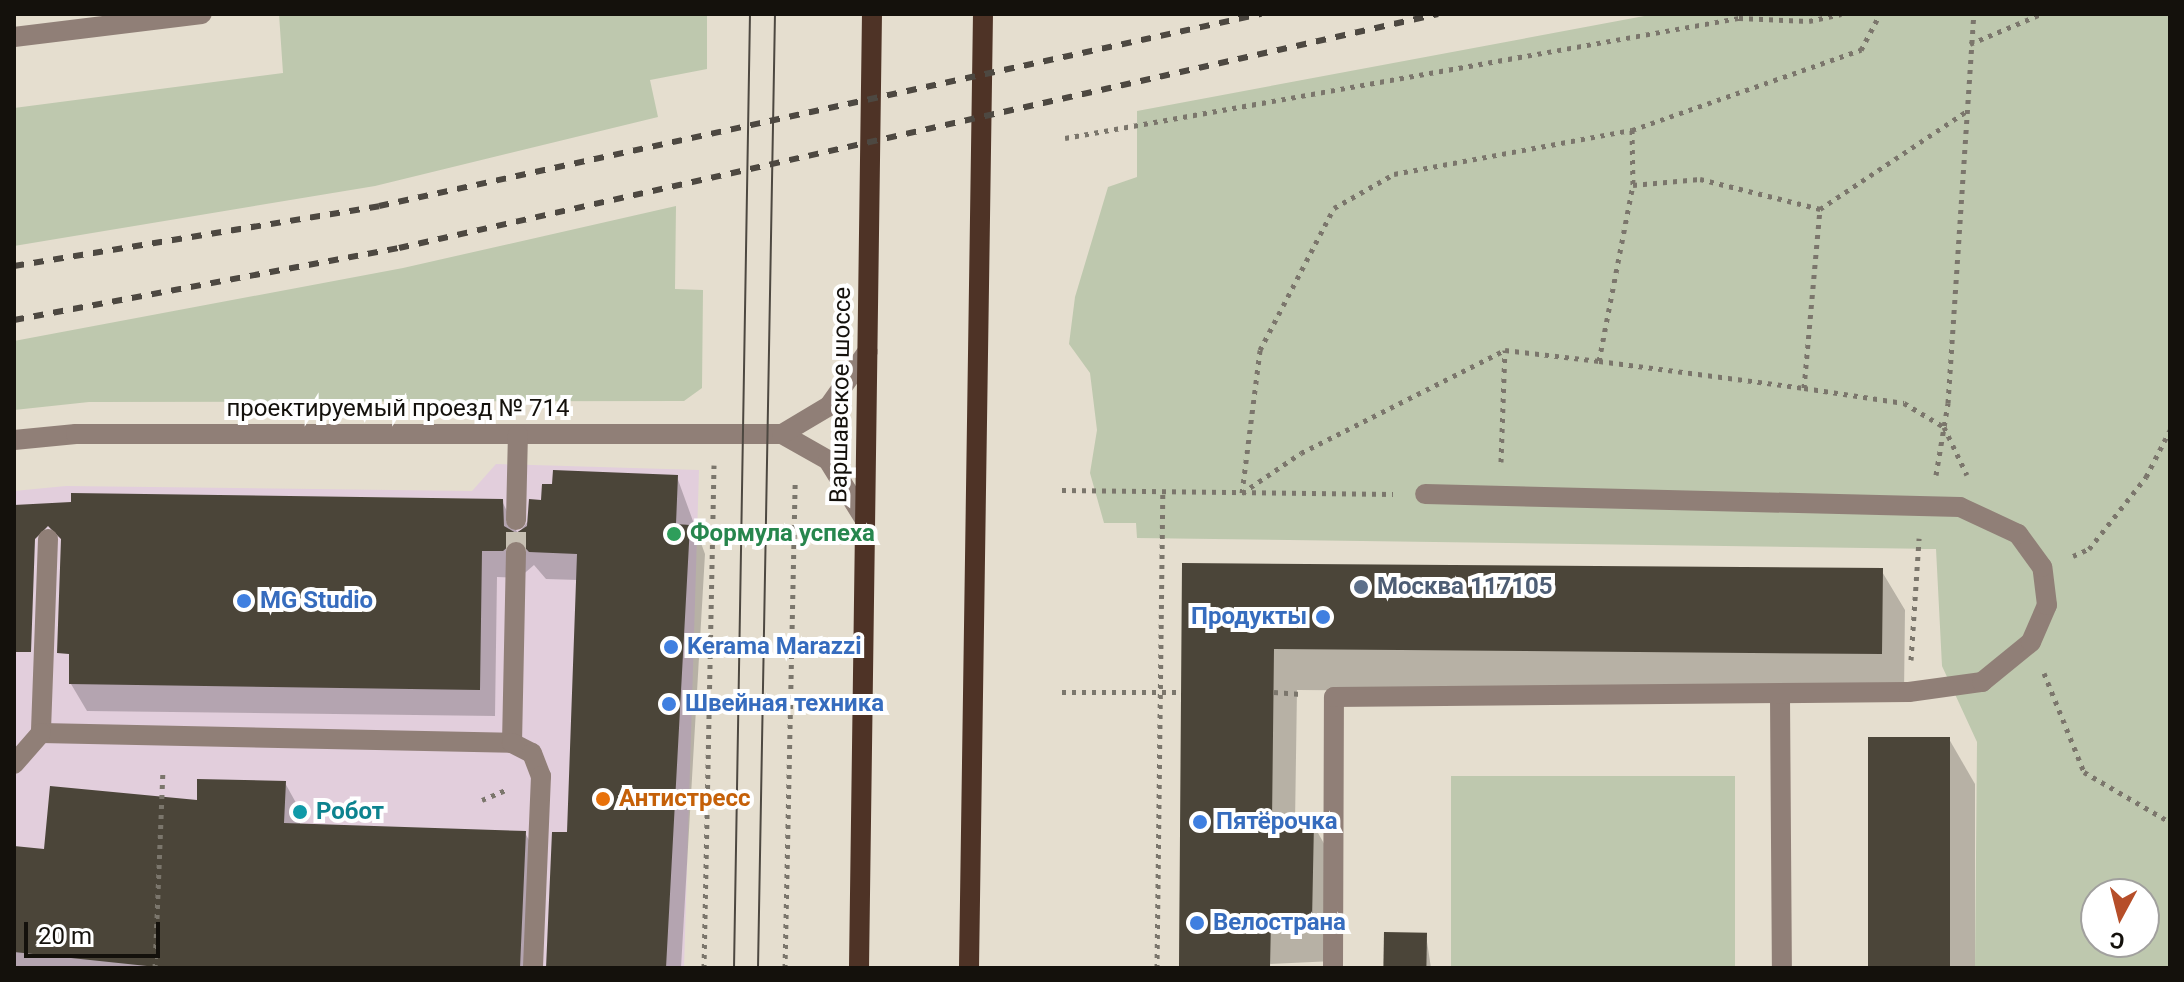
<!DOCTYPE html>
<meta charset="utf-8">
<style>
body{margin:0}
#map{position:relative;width:2184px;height:982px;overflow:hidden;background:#e5decf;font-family:Roboto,sans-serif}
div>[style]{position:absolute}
.commercial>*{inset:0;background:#e2cedc}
.green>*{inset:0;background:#bec8ae;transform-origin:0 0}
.shadow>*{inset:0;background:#0003}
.building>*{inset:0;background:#4b4539;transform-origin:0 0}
.minor-tunnel>*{height:20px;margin-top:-10px;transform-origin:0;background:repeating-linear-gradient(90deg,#c6bfb2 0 20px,transparent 0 30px)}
.path>*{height:5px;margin-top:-2.5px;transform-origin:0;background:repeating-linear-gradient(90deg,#7b766c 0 4px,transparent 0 10px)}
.minor>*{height:20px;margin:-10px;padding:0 10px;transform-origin:10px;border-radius:10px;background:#907f77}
.major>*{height:20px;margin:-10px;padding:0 10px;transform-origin:10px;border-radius:10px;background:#4e3326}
.tram>*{height:2px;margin:-1px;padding:0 1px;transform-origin:1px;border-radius:1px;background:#4d4841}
.rail>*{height:6px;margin-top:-3px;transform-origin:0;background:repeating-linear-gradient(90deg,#4d4841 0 10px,transparent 0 20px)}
.dots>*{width:22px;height:22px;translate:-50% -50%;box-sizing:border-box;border:4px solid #fff;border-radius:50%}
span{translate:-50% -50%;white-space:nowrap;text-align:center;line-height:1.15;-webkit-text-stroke:8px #fff;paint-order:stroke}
.street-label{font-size:24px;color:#14110c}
.leisure-label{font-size:24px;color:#27864d;font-weight:700}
.left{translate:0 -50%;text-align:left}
.service-label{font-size:24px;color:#4e5e75;font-weight:700}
.shop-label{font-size:24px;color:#366cbe;font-weight:700}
.right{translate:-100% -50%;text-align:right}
.food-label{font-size:24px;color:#c56008;font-weight:700}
.culture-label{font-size:24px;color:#0d838f;font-weight:700}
.frame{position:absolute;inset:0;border:16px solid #14110c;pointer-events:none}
.north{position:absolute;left:2080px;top:878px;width:80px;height:80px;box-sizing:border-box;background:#fff;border:2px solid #a1a09e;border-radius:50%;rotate:187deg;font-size:22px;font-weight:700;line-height:32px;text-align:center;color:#14110c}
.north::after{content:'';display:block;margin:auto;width:28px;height:36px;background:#b64e29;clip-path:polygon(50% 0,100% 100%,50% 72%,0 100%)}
.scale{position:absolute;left:24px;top:922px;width:136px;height:36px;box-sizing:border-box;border:4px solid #14110c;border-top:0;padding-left:10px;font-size:24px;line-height:28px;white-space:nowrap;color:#14110c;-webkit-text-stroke:6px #fff;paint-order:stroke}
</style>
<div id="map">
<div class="commercial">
<div style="clip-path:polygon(496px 464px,699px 470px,684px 968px,14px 968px,14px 491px,66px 486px,472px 491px)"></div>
</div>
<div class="green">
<div style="clip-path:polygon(279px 14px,707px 14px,707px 69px,650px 80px,658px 117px,375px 186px,14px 246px,14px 108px,283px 73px)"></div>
<div style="clip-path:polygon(evenodd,1655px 14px,2170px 14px,2170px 968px,1975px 968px,1977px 742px,1942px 666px,1936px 549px,1137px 538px,1136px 523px,1104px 523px,1090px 473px,1097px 430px,1090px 373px,1069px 344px,1075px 297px,1108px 187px,1137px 177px,1137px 111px,1655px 14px,2096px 894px,2144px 894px,2144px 942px,2096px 942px,2096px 894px)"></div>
<div style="clip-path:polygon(676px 206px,675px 289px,703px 290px,702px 388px,684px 401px,89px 402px,14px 410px,14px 341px,403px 268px)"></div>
<div style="left:1735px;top:776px;width:192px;height:284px;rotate:90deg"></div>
</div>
<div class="shadow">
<div style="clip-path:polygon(677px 477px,705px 554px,681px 968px,548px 968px,569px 834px,578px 580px,546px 579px,534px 565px,519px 578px,497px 577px,495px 716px,87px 711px,71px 684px,502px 501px,518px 534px,543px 502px)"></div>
<div style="clip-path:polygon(1184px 565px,1881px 570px,1905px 610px,1904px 694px,1297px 690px,1295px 824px,1313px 824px,1336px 865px,1334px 961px,1179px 968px)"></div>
<div style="clip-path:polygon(1949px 739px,1975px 784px,1975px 968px,1870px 968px)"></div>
<div style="clip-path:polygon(285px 783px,300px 810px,300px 825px,525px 833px,540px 860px,536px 968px,14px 968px,14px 848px,46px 851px,199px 802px)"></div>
<div style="clip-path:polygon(1426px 935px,1431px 968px,1385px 968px)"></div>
</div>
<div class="building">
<div style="clip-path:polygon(553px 470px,678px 475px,676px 524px,690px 525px,666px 968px,546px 968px,552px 832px,567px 832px,577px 554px,529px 552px,517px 539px,503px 551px,482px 551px,480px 690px,69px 684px,69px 654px,57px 653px,61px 539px,48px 526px,35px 539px,31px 652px,14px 652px,14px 505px,71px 502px,71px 493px,503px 499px,504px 526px,516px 533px,527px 526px,529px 499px,541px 500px,542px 484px,552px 484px)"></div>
<div style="clip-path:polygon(1182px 563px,1883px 568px,1882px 654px,1274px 649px,1272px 821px,1314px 822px,1312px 921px,1271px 920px,1270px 968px,1179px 968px)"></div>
<div style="left:1868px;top:737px;width:82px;height:231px"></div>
<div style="clip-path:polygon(197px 779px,286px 781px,284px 823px,526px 831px,520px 968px,166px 968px,14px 952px,14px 846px,44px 849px,50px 786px,197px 800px)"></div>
<div style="left:1384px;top:932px;width:43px;height:36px;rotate:1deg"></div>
</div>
<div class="minor-tunnel">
<div style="left:516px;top:552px;width:32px;rotate:-90deg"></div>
</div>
<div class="path">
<div style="left:1970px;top:44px;width:77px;rotate:-22.9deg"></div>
<div style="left:1632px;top:130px;width:55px;rotate:89deg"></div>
<div style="left:1065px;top:138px;width:685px;rotate:-10.1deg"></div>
<div style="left:1739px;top:18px;width:70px;rotate:2.5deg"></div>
<div style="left:1809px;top:21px;width:33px;rotate:-12deg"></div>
<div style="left:1599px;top:361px;width:207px;rotate:7.5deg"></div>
<div style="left:1804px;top:388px;width:180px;rotate:-84.9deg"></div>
<div style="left:1804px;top:388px;width:101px;rotate:8.5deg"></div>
<div style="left:1904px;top:403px;width:47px;rotate:31deg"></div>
<div style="left:1944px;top:427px;width:53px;rotate:64.4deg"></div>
<div style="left:1501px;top:462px;width:112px;rotate:-88deg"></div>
<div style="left:1505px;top:350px;width:95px;rotate:6.7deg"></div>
<div style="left:1599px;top:361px;width:179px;rotate:-79.1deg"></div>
<div style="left:1633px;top:185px;width:67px;rotate:-5.1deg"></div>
<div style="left:1700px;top:179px;width:124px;rotate:14deg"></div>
<div style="left:1820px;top:209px;width:177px;rotate:-33.7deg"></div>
<div style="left:1936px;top:475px;width:73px;rotate:-80.5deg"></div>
<div style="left:1948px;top:403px;width:390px;rotate:-86.2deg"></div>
<div style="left:1062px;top:490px;width:331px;rotate:0.7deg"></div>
<div style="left:1242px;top:493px;width:144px;rotate:-82.8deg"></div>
<div style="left:1260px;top:350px;width:160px;rotate:-62.5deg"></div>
<div style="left:1334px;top:208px;width:69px;rotate:-29.5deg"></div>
<div style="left:1394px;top:174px;width:242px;rotate:-10.5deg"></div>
<div style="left:1632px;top:130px;width:243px;rotate:-19.3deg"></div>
<div style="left:1861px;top:50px;width:41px;rotate:-62.2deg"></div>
<div style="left:1242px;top:493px;width:71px;rotate:-34.1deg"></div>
<div style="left:1301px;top:453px;width:229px;rotate:-26.8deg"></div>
<div style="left:2073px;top:556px;width:17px;rotate:-24deg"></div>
<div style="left:2089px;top:549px;width:92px;rotate:-51.6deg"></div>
<div style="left:2146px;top:477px;width:53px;rotate:-62.9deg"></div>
<div style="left:1911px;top:660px;width:122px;rotate:-86.2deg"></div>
<div style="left:2044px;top:673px;width:107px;rotate:68deg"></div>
<div style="left:2084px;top:772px;width:99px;rotate:30.2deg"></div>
<div style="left:1062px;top:692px;width:119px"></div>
<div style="left:1274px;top:692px;width:27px;rotate:4deg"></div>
<div style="left:482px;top:800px;width:26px;rotate:-23deg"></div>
<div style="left:155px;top:968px;width:199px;rotate:-87.7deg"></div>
<div style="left:704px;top:968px;width:503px;rotate:-88.86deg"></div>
<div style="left:785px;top:968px;width:487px;rotate:-88.8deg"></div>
<div style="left:1157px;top:968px;width:477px;rotate:-89.3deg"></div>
</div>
<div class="minor">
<div style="left:14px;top:37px;width:189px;rotate:-7deg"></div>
<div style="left:782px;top:434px;width:53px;rotate:29.5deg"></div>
<div style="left:828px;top:460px;width:70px;rotate:58.3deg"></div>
<div style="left:14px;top:440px;width:62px;rotate:-5.5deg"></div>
<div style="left:76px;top:434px;width:706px"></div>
<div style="left:782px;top:434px;width:55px;rotate:-30.8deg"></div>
<div style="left:829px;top:406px;width:67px;rotate:-54.7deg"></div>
<div style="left:516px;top:520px;width:85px;rotate:-88.7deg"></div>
<div style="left:48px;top:539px;width:194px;rotate:92.1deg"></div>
<div style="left:41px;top:733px;width:471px;rotate:1.2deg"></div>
<div style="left:516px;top:552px;width:191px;rotate:91.2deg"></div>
<div style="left:512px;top:743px;width:22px;rotate:27deg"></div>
<div style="left:532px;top:753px;width:25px;rotate:69deg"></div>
<div style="left:541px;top:776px;width:192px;rotate:92.4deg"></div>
<div style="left:1780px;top:698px;width:270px;rotate:89.6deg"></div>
<div style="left:14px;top:764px;width:41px;rotate:-48.9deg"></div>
<div style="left:1333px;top:968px;width:271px;rotate:-89.8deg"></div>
<div style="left:1334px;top:697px;width:575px;rotate:-0.5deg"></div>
<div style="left:1909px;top:692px;width:74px;rotate:-7.8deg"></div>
<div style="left:1982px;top:682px;width:63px;rotate:-39.2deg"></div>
<div style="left:2031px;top:642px;width:40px;rotate:-66.6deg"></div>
<div style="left:2047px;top:605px;width:38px;rotate:-97deg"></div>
<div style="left:2042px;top:567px;width:41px;rotate:-126deg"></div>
<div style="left:2018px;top:534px;width:64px;rotate:-155deg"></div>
<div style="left:1960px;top:507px;width:535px;rotate:-178.61deg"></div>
</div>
<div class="major">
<div style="left:859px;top:968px;width:954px;rotate:-89.22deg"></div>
<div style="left:969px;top:968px;width:954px;rotate:-89.16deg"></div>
</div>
<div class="tram">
<div style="left:734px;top:968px;width:954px;rotate:-89.04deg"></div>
<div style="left:758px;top:968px;width:954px;rotate:-88.98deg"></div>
</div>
<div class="rail">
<div style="left:14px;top:266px;width:370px;rotate:-9.3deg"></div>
<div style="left:379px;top:206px;width:903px;rotate:-12.28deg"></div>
<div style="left:14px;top:320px;width:392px;rotate:-10.6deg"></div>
<div style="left:399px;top:248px;width:1065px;rotate:-12.69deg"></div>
</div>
<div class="dots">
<div style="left:674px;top:534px;background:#2e9e5b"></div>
<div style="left:1361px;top:587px;background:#5c6f8a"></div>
<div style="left:244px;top:601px;background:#3f7fe0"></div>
<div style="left:1323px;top:617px;background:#3f7fe0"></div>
<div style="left:671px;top:647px;background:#3f7fe0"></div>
<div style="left:669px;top:704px;background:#3f7fe0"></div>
<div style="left:603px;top:799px;background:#e8710a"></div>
<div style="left:300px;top:812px;background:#0f9aa8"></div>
<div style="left:1200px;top:822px;background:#3f7fe0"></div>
<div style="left:1197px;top:923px;background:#3f7fe0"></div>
</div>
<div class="street-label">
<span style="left:841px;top:395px;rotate:-89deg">Варшавское шоссе</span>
<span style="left:398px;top:409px">проектируемый проезд № 714</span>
</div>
<div class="leisure-label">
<span class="left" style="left:690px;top:534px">Формула успеха</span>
</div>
<div class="service-label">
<span class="left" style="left:1377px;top:587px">Москва 117105</span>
</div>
<div class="shop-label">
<span class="left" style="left:260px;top:601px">MG Studio</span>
<span class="right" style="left:1307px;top:617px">Продукты</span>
<span class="left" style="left:687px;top:647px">Kerama Marazzi</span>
<span class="left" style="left:685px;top:704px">Швейная техника</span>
<span class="left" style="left:1216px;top:822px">Пятёрочка</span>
<span class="left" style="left:1213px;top:923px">Велострана</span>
</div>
<div class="food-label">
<span class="left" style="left:619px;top:799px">Антистресс</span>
</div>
<div class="culture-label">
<span class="left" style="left:316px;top:812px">Робот</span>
</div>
<div class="frame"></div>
<div class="north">С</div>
<div class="scale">20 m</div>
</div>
